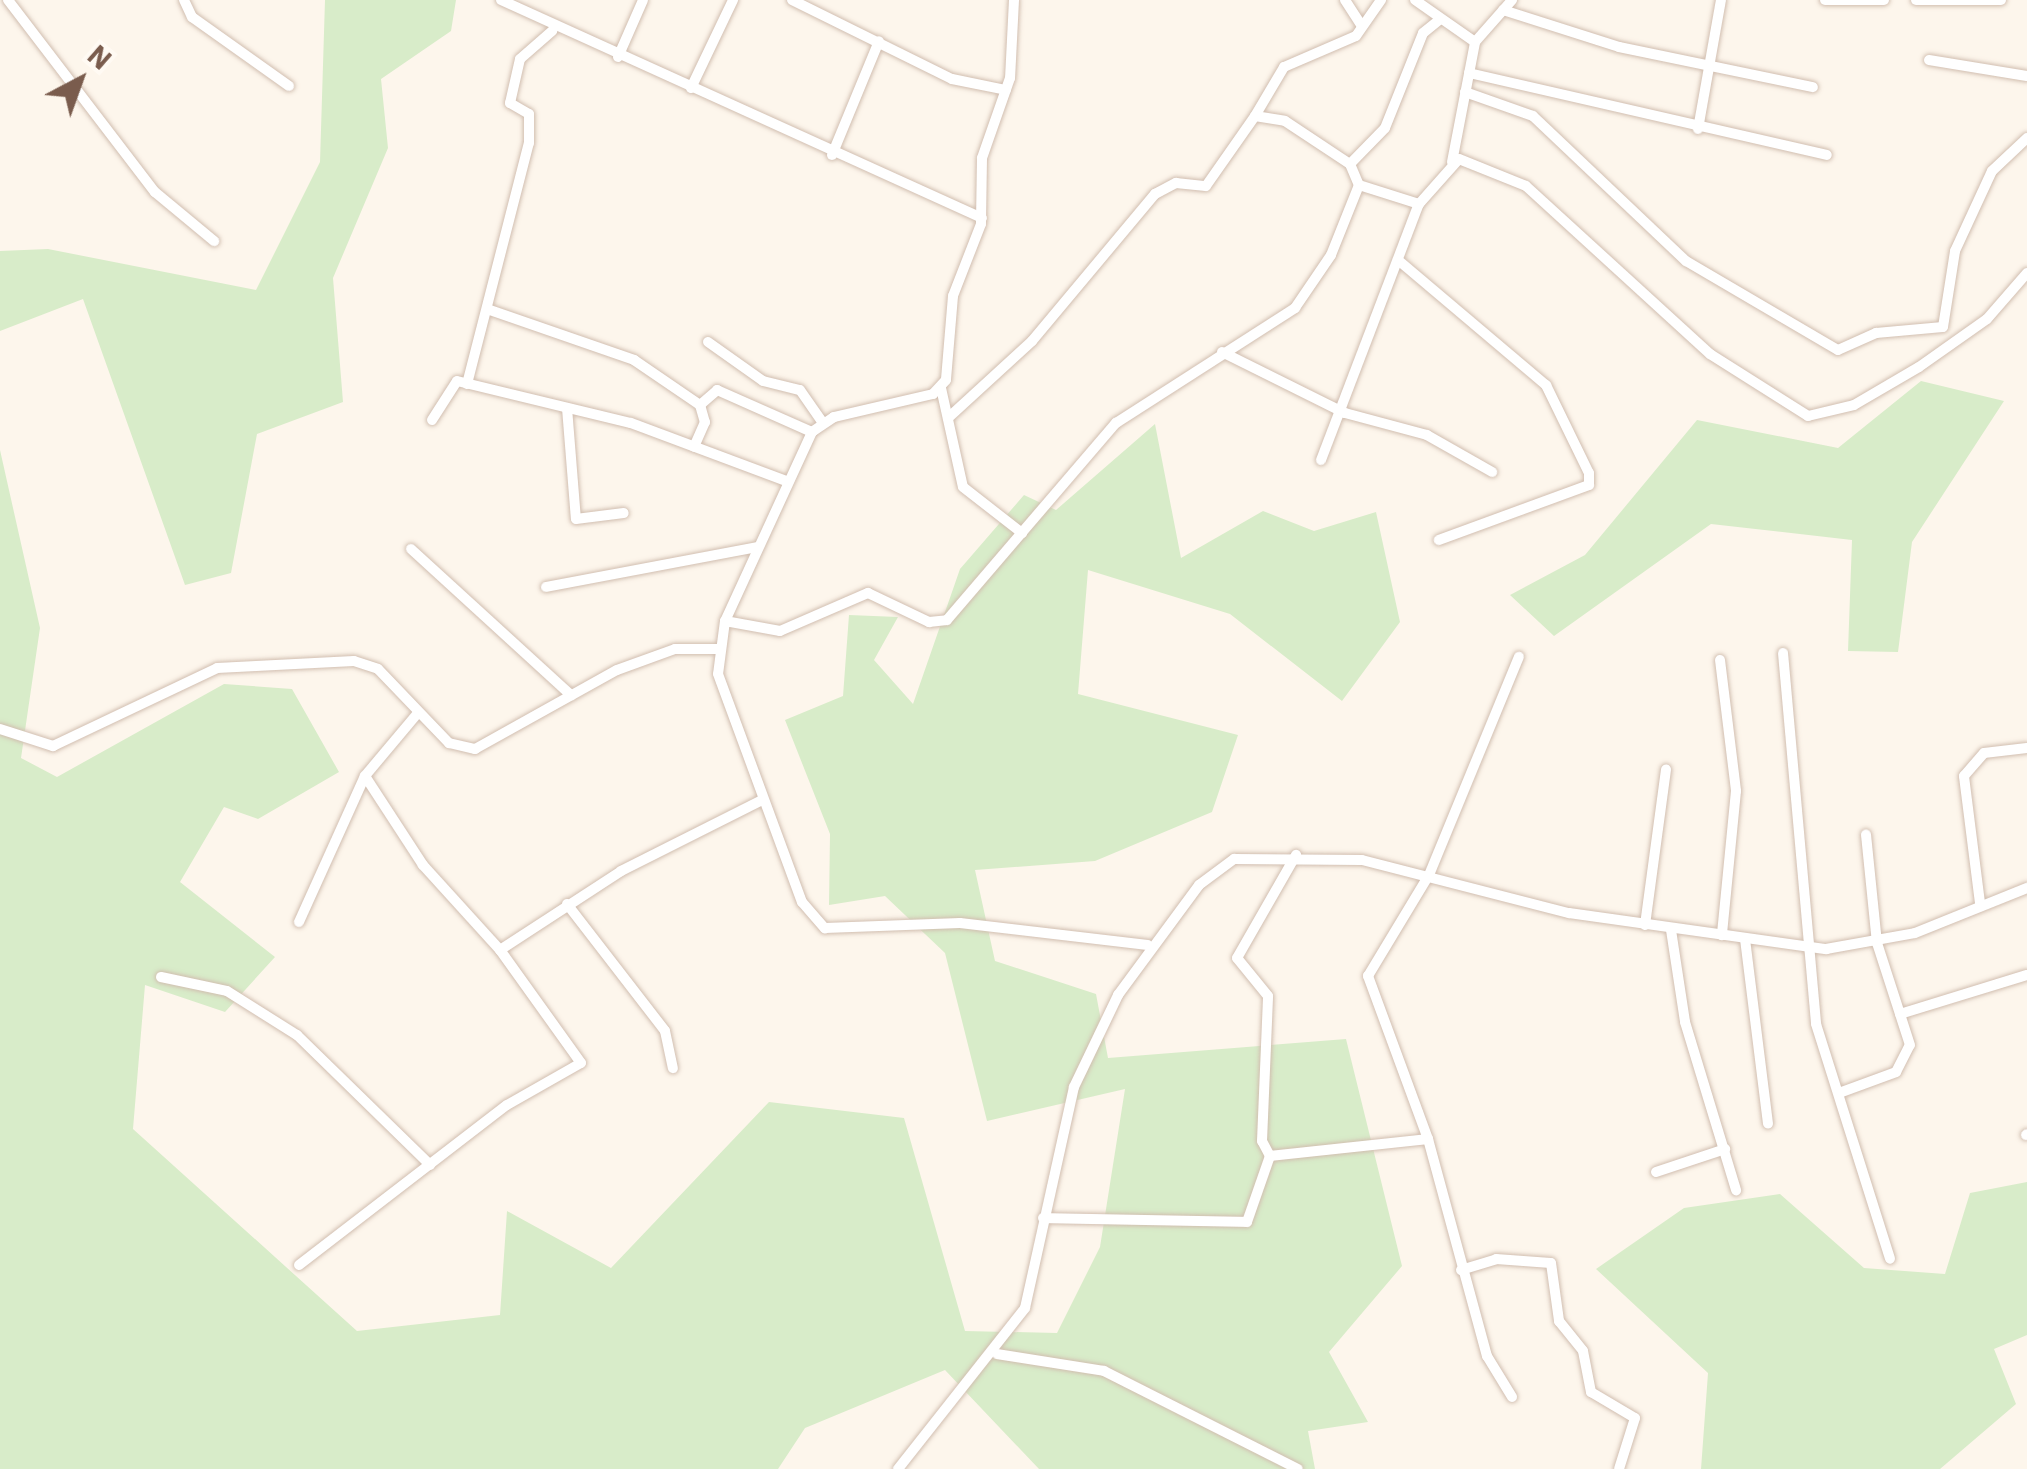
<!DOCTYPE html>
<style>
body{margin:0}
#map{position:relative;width:2027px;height:1469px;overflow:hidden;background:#fdf6ec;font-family:"IBM Plex Sans",sans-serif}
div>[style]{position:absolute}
.green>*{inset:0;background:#d8ecc9}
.roads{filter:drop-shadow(0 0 2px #d1beb0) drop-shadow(0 0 2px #d1beb0)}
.minor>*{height:10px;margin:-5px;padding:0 5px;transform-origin:5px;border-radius:5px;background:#fff}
span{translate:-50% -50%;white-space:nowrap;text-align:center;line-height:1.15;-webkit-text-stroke:10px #fffaf3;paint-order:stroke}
.north{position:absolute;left:30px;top:30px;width:100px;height:100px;-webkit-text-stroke:8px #fffaf3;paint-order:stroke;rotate:41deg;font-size:28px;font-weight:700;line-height:40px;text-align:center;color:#7a5c4d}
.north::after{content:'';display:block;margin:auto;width:35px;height:45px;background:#7a5c4d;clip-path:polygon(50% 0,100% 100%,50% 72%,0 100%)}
</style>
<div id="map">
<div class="green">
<div style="clip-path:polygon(325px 0,456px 0,451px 31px,381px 79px,388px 148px,333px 278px,343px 402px,257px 434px,231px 573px,185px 585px,83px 299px,0 331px,0 251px,48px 249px,256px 290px,320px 162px)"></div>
<div style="clip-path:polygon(1921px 381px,2004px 401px,1912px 542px,1898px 652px,1848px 651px,1852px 540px,1711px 524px,1554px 636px,1510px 595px,1585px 555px,1697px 420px,1838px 448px)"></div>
<div style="clip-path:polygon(1155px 424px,1181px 558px,1263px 511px,1314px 531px,1376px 512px,1400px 622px,1342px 701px,1230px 614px,1088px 570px,1078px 694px,1238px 735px,1212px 812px,1095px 861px,975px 870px,995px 961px,1096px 994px,1108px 1058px,1346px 1039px,1402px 1266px,1329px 1352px,1368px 1422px,1308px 1431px,1315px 1469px,1039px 1469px,945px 1370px,805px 1428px,778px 1469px,0 1469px,0 450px,40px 628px,21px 758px,57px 777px,224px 684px,292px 689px,339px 772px,258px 819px,224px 807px,180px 882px,275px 957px,225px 1012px,145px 985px,133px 1129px,357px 1331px,500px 1315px,507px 1211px,611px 1268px,769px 1102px,904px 1118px,965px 1331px,1057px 1333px,1100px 1247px,1125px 1089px,987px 1121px,945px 953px,885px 896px,829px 905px,830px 834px,785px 720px,843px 696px,849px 615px,898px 617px,874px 660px,913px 704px,960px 569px,1024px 495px,1056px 510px)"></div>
<div style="clip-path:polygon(2027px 1182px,2027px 1335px,1994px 1349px,2016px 1404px,1940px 1469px,1701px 1469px,1708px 1373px,1596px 1269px,1684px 1208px,1780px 1194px,1864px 1268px,1945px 1274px,1970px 1193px)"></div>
</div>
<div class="roads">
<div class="minor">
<div style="left:8px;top:0;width:242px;rotate:52.6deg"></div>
<div style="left:155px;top:192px;width:77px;rotate:39.7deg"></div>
<div style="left:184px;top:0;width:19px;rotate:65deg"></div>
<div style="left:192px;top:17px;width:119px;rotate:35.4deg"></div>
<div style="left:501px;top:0;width:528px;rotate:24.38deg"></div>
<div style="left:792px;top:0;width:178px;rotate:26.3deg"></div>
<div style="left:952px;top:79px;width:55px;rotate:11.5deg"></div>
<div style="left:1014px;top:0;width:78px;rotate:92.9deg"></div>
<div style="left:1010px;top:78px;width:85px;rotate:109.3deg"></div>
<div style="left:982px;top:158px;width:66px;rotate:90.9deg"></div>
<div style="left:981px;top:224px;width:77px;rotate:111.3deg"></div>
<div style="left:953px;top:296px;width:84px;rotate:94.8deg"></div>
<div style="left:946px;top:380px;width:19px;rotate:133deg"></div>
<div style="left:933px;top:394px;width:102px;rotate:166.9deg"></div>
<div style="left:834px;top:417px;width:27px;rotate:146deg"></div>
<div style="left:812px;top:432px;width:208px;rotate:114.7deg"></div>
<div style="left:725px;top:621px;width:53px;rotate:97.5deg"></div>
<div style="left:718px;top:674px;width:243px;rotate:69.8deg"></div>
<div style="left:802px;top:902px;width:35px;rotate:49deg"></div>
<div style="left:825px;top:928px;width:135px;rotate:-2.1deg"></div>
<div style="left:960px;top:923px;width:189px;rotate:6.7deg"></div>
<div style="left:1345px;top:0;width:30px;rotate:57deg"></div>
<div style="left:1415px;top:0;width:73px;rotate:35deg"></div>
<div style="left:1825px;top:0;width:59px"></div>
<div style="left:1916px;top:0;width:85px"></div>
<div style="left:1503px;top:10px;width:122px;rotate:17.7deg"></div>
<div style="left:1619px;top:47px;width:198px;rotate:11.7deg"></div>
<div style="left:618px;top:57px;width:62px;rotate:-66.3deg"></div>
<div style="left:1929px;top:60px;width:99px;rotate:9.3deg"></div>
<div style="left:1469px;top:73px;width:367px;rotate:12.9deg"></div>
<div style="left:691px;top:88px;width:98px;rotate:-64.5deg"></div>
<div style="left:1465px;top:92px;width:72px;rotate:19.4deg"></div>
<div style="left:1533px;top:116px;width:211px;rotate:43.5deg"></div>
<div style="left:1686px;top:261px;width:176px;rotate:30.4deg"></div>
<div style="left:1838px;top:350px;width:42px;rotate:-24.1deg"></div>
<div style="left:1876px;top:333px;width:67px;rotate:-5.1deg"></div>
<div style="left:1943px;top:327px;width:77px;rotate:-81deg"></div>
<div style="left:1955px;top:251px;width:88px;rotate:-65.2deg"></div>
<div style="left:1992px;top:171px;width:48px;rotate:-43.3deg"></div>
<div style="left:1255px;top:116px;width:57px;rotate:-59.4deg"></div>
<div style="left:1284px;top:67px;width:78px;rotate:-23.3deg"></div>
<div style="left:1356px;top:36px;width:44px;rotate:-55.2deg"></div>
<div style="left:1698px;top:129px;width:131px;rotate:-79.9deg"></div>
<div style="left:832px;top:155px;width:123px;rotate:-67.6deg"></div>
<div style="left:1452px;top:162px;width:122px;rotate:-79.1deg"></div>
<div style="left:1475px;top:42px;width:56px;rotate:-48.6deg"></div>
<div style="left:1350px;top:164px;width:50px;rotate:-45.8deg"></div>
<div style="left:1385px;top:128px;width:102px;rotate:-68.2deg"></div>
<div style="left:1423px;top:33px;width:21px;rotate:-39deg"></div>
<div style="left:1398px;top:260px;width:194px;rotate:40.2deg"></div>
<div style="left:1546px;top:385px;width:98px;rotate:64deg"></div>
<div style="left:1589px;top:473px;width:12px;rotate:90deg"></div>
<div style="left:1589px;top:485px;width:160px;rotate:159.9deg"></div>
<div style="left:487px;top:309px;width:156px;rotate:19.1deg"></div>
<div style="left:634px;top:360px;width:80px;rotate:34.3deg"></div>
<div style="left:700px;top:405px;width:18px;rotate:74deg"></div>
<div style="left:705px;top:422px;width:27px;rotate:114deg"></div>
<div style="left:708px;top:342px;width:67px;rotate:35.3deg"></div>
<div style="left:763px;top:381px;width:38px;rotate:14deg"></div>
<div style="left:800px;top:390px;width:40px;rotate:55.1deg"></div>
<div style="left:1222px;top:352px;width:137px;rotate:26.4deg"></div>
<div style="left:1345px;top:413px;width:85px;rotate:15deg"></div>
<div style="left:1427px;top:435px;width:75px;rotate:29.6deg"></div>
<div style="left:467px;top:384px;width:249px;rotate:-75.6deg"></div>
<div style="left:529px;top:143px;width:29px;rotate:-90deg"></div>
<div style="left:529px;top:114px;width:22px;rotate:-150deg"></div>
<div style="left:510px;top:103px;width:45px;rotate:-77.2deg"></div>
<div style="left:520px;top:59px;width:43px;rotate:-41.2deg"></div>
<div style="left:941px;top:388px;width:101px;rotate:77.5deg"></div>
<div style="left:963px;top:487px;width:75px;rotate:37.9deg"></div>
<div style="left:700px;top:405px;width:23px;rotate:-41deg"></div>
<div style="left:717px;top:390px;width:104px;rotate:23.9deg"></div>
<div style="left:567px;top:408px;width:111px;rotate:85.4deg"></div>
<div style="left:576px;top:519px;width:48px;rotate:-7.1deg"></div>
<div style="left:948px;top:418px;width:114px;rotate:-42.5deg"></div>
<div style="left:1032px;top:341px;width:192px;rotate:-50.1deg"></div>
<div style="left:1155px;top:194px;width:24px;rotate:-28deg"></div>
<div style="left:1176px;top:183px;width:30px;rotate:6deg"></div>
<div style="left:1206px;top:186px;width:85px;rotate:-55deg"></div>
<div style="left:1255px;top:116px;width:30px;rotate:9deg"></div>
<div style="left:1285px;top:121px;width:78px;rotate:33.5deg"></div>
<div style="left:1350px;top:164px;width:23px;rotate:67deg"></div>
<div style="left:432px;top:420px;width:46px;rotate:-57.3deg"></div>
<div style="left:457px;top:381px;width:179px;rotate:13.6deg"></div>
<div style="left:631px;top:423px;width:165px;rotate:20.5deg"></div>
<div style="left:1321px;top:460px;width:274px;rotate:-69.1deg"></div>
<div style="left:411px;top:549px;width:217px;rotate:42.4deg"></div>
<div style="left:546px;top:587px;width:215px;rotate:-10.7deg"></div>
<div style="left:725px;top:621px;width:56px;rotate:10.3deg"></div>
<div style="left:780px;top:631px;width:96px;rotate:-23.4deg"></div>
<div style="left:868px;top:593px;width:68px;rotate:25.4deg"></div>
<div style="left:929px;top:622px;width:18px;rotate:-6deg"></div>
<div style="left:947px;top:620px;width:260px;rotate:-49.4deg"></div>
<div style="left:1116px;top:423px;width:213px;rotate:-32.7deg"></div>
<div style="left:1295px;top:308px;width:64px;rotate:-55.8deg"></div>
<div style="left:1331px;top:255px;width:75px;rotate:-68.2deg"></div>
<div style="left:1359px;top:185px;width:63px;rotate:17.6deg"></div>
<div style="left:1419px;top:204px;width:60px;rotate:-48.4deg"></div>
<div style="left:1459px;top:159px;width:72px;rotate:21.9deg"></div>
<div style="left:1526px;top:186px;width:249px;rotate:42.4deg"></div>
<div style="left:1710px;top:354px;width:116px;rotate:32.3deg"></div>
<div style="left:1808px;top:416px;width:47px;rotate:-13.4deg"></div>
<div style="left:1854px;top:405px;width:75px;rotate:-30.3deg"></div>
<div style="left:1919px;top:367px;width:83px;rotate:-35.2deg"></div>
<div style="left:1987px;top:319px;width:61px;rotate:-49deg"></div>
<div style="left:1783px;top:653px;width:372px;rotate:84.9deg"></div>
<div style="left:1816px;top:1024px;width:246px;rotate:72.5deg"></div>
<div style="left:1720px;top:660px;width:132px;rotate:83deg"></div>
<div style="left:1736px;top:791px;width:145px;rotate:95.6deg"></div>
<div style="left:0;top:729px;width:56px;rotate:17.8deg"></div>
<div style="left:53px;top:746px;width:182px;rotate:-25.4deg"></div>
<div style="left:217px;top:668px;width:137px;rotate:-2.9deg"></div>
<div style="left:354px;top:661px;width:25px;rotate:18deg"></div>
<div style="left:378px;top:669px;width:103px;rotate:46.2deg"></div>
<div style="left:449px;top:743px;width:27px;rotate:13deg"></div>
<div style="left:475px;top:749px;width:162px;rotate:-29.1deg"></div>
<div style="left:617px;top:670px;width:62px;rotate:-19.9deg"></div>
<div style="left:675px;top:649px;width:42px"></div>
<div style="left:1980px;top:903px;width:128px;rotate:-97.2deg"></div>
<div style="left:1964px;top:776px;width:30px;rotate:-49deg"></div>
<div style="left:1984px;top:753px;width:43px;rotate:-6.6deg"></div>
<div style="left:567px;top:904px;width:160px;rotate:52.3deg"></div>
<div style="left:665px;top:1031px;width:38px;rotate:78deg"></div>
<div style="left:299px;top:922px;width:160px;rotate:-65.7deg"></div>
<div style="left:365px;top:776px;width:81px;rotate:-50deg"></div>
<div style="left:1645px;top:925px;width:157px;rotate:-82.3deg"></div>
<div style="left:1671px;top:930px;width:93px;rotate:81.3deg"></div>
<div style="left:1685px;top:1022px;width:176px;rotate:73.1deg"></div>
<div style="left:1745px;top:939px;width:186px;rotate:82.9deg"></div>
<div style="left:500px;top:950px;width:145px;rotate:-33.1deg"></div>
<div style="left:621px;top:871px;width:158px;rotate:-26.7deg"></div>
<div style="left:161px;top:977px;width:67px;rotate:12deg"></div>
<div style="left:227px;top:991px;width:83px;rotate:32.2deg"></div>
<div style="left:297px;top:1035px;width:186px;rotate:44.3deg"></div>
<div style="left:1900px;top:1014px;width:133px;rotate:-17.1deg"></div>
<div style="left:1839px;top:1093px;width:61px;rotate:-20.2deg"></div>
<div style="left:1896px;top:1072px;width:30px;rotate:-63deg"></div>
<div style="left:1910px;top:1045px;width:107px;rotate:-107.9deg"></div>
<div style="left:1877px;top:943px;width:109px;rotate:-95.8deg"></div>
<div style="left:2026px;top:1135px;width:1px;rotate:-45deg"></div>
<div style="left:1428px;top:1139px;width:174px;rotate:-110.2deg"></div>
<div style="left:1368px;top:976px;width:118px;rotate:-58.9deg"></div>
<div style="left:1429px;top:875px;width:236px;rotate:-67.6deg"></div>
<div style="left:1270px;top:1156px;width:17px;rotate:-118deg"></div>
<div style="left:1262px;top:1141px;width:145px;rotate:-87.6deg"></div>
<div style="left:1268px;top:996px;width:49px;rotate:-129.2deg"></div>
<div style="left:1237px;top:958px;width:119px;rotate:-60.2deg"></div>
<div style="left:1656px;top:1172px;width:73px;rotate:-18.4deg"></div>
<div style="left:1043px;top:1218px;width:204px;rotate:1.1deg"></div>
<div style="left:1247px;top:1222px;width:70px;rotate:-70.8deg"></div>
<div style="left:1270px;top:1156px;width:159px;rotate:-6.1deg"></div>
<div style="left:1428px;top:1139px;width:225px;rotate:74.8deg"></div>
<div style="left:1487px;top:1356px;width:48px;rotate:58.6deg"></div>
<div style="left:299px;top:1265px;width:262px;rotate:-37.6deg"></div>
<div style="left:507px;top:1105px;width:85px;rotate:-29.6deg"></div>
<div style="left:581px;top:1063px;width:139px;rotate:-125.6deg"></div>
<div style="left:500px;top:950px;width:115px;rotate:-132.2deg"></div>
<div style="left:423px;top:865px;width:106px;rotate:-123.1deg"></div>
<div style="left:1461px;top:1270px;width:37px;rotate:-17deg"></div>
<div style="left:1496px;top:1259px;width:55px;rotate:4.2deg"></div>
<div style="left:1551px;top:1263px;width:59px;rotate:82.1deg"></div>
<div style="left:1559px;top:1321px;width:38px;rotate:51deg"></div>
<div style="left:1583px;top:1351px;width:42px;rotate:79deg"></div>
<div style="left:1591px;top:1392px;width:51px;rotate:30.6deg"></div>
<div style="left:1635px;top:1418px;width:53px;rotate:107.4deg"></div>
<div style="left:997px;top:1354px;width:108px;rotate:9deg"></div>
<div style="left:1104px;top:1371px;width:217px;rotate:26.8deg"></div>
<div style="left:898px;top:1469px;width:205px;rotate:-51.7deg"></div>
<div style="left:1025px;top:1308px;width:226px;rotate:-77.5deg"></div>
<div style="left:1074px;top:1087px;width:102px;rotate:-64.4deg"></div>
<div style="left:1118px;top:995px;width:137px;rotate:-53.6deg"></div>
<div style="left:1199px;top:885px;width:44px;rotate:-36.6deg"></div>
<div style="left:1234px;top:859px;width:128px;rotate:0.4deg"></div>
<div style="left:1362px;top:860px;width:214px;rotate:14.4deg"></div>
<div style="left:1569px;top:913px;width:260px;rotate:8deg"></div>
<div style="left:1826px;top:949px;width:90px;rotate:-10.2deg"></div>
<div style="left:1915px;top:933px;width:121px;rotate:-21.9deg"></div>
</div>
</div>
<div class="north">N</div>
</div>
